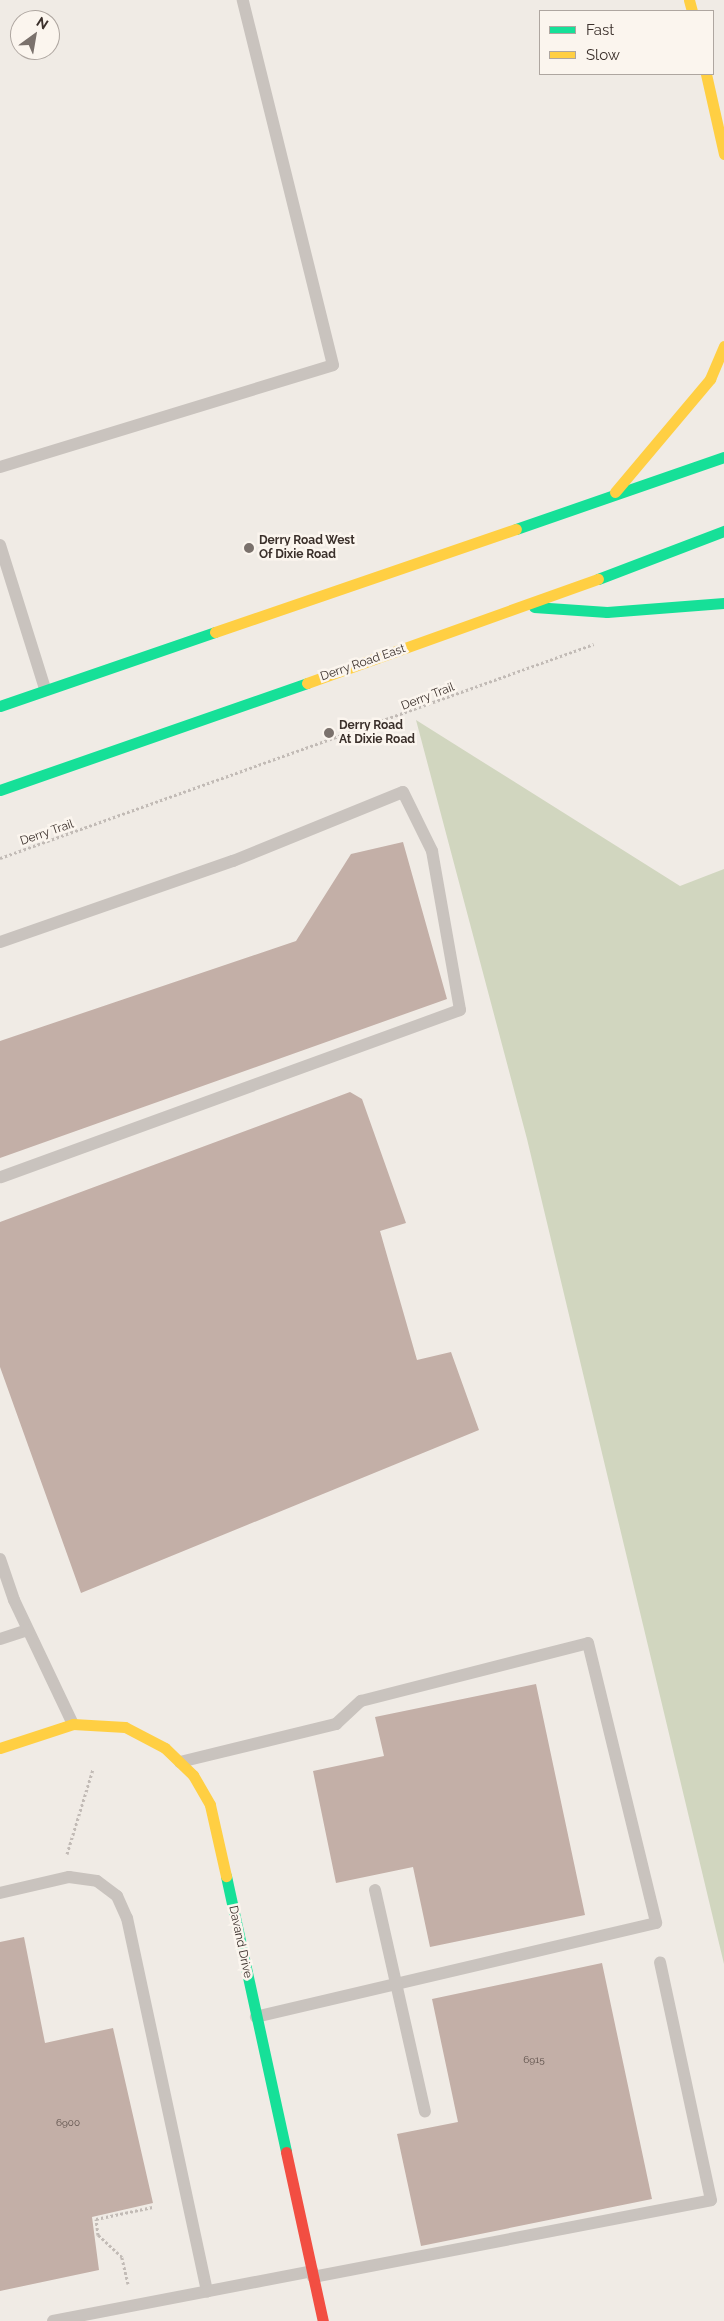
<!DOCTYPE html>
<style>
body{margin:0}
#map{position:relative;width:724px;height:2321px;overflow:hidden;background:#f0ebe5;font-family:Raleway,sans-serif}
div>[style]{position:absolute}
.green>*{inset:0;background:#d1d6bf}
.building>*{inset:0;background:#c3afa7}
.path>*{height:3px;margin-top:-1.5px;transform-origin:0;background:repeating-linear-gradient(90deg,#c2bbb6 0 2.5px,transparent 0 5px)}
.lane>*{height:12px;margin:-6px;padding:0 6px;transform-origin:6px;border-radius:6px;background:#c9c3be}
.fast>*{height:11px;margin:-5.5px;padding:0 5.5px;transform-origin:5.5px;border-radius:5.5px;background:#16e098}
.slow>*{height:11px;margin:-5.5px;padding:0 5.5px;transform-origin:5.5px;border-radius:5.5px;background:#ffcf43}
.jam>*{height:11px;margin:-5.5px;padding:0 5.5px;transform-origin:5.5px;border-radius:5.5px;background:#f24e42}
.dots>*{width:14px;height:14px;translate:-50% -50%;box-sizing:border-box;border:2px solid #fbf5ee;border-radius:50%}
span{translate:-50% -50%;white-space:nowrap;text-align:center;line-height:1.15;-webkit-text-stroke:5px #fbf5ee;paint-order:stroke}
.number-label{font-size:10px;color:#5d504a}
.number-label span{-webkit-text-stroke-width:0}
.poi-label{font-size:12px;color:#3b302b;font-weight:700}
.left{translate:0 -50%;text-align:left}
.street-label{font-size:12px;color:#3b302b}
.legend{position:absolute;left:539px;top:10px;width:175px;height:65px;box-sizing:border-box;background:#fbf5ee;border:1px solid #aea6a0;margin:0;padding:6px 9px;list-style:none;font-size:15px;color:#3b302b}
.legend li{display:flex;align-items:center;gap:10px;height:25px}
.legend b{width:25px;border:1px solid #aea6a0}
.north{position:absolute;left:10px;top:10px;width:50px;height:50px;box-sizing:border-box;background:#fbf5ee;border:1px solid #aea6a0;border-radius:50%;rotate:32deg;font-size:14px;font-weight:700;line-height:20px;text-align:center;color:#3b302b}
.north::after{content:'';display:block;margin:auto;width:18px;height:22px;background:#7a716c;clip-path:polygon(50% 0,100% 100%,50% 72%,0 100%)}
</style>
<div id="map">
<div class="green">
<div style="clip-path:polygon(416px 720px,680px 886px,724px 869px,724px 1964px,527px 1139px)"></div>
</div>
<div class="building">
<div style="clip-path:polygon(403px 842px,447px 999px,0 1158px,0 1041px,296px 941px,351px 854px)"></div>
<div style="clip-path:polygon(350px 1092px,362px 1099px,406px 1223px,380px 1231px,417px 1360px,451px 1352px,479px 1430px,81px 1593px,0 1367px,0 1222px)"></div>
<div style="clip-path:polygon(536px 1684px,585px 1915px,430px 1947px,413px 1867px,336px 1883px,313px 1771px,384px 1756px,375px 1717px)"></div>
<div style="clip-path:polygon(24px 1937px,45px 2043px,113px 2028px,153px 2203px,92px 2217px,99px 2270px,0 2291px,0 1942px)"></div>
<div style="clip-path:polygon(602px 1963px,652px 2199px,421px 2246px,397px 2134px,458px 2122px,432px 1999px)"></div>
</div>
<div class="path">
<div style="left:0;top:858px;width:631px;rotate:-19.81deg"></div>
<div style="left:67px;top:1854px;width:89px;rotate:-73deg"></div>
<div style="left:128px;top:2284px;width:28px;rotate:-103deg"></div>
<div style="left:122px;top:2257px;width:33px;rotate:-137deg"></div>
<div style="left:98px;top:2235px;width:16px;rotate:-97deg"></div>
<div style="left:96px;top:2219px;width:58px;rotate:-11.9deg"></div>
</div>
<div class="lane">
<div style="left:0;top:467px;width:348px;rotate:-17deg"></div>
<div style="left:333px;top:365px;width:376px;rotate:-103.9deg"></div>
<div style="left:0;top:545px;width:151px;rotate:72.6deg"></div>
<div style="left:0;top:942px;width:247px;rotate:-19.2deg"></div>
<div style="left:233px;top:861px;width:183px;rotate:-22.1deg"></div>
<div style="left:403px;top:792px;width:66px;rotate:63.8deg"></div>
<div style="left:432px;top:851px;width:161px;rotate:80deg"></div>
<div style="left:460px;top:1010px;width:489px;rotate:160deg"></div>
<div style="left:0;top:1559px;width:43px;rotate:71.1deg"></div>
<div style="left:14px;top:1600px;width:137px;rotate:64.6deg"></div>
<div style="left:0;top:1639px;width:29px;rotate:-18deg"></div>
<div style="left:180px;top:1762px;width:161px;rotate:-13.7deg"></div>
<div style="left:336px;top:1724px;width:34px;rotate:-43deg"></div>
<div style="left:361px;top:1701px;width:234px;rotate:-14.3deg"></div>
<div style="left:588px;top:1643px;width:288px;rotate:76.3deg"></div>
<div style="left:656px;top:1923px;width:411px;rotate:166.8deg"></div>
<div style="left:375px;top:1890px;width:227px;rotate:77.3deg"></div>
<div style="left:0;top:1893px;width:71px;rotate:-13.1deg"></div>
<div style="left:69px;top:1877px;width:28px;rotate:8deg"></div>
<div style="left:97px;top:1881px;width:25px;rotate:37deg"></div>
<div style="left:117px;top:1896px;width:24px;rotate:66deg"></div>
<div style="left:127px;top:1918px;width:382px;rotate:77.9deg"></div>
<div style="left:313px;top:2277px;width:405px;rotate:-10.9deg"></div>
<div style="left:711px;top:2200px;width:243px;rotate:-102.1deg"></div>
<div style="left:53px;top:2321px;width:264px;rotate:-10.9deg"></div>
</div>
<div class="fast">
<div style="left:516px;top:529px;width:220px;rotate:-19.1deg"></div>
<div style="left:598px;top:579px;width:135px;rotate:-20.9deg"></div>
<div style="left:534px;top:607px;width:73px;rotate:3.9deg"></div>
<div style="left:607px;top:612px;width:117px;rotate:-4.4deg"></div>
<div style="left:0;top:706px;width:227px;rotate:-19deg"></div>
<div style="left:0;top:790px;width:325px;rotate:-19.2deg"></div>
<div style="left:226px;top:1876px;width:282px;rotate:77.7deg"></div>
</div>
<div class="slow">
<div style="left:689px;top:0;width:11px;rotate:75deg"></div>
<div style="left:706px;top:74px;width:82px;rotate:77.3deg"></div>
<div style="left:615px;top:492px;width:148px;rotate:-49.9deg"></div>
<div style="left:710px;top:379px;width:36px;rotate:-67deg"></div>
<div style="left:215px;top:632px;width:318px;rotate:-18.9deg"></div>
<div style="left:307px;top:683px;width:309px;rotate:-19.7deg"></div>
<div style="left:0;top:1748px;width:77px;rotate:-18.2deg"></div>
<div style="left:73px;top:1724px;width:52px;rotate:3.3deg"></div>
<div style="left:125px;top:1727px;width:45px;rotate:27.7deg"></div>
<div style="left:165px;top:1748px;width:39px;rotate:44deg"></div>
<div style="left:193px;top:1775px;width:34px;rotate:60deg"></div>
<div style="left:210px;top:1805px;width:73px;rotate:77.3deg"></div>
</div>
<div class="jam">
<div style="left:286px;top:2152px;width:173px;rotate:77.7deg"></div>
</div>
<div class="dots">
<div style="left:249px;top:548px;background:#7a716c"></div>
<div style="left:329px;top:733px;background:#7a716c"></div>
</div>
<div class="number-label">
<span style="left:534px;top:2060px">6915</span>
<span style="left:68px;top:2123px">6900</span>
</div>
<div class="poi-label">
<span class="left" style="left:259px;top:548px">Derry Road West<br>Of Dixie Road</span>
<span class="left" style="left:339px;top:733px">Derry Road<br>At Dixie Road</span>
</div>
<div class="street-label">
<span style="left:363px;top:663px;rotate:-19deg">Derry Road East</span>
<span style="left:428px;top:697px;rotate:-21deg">Derry Trail</span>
<span style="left:47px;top:833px;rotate:-19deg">Derry Trail</span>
<span style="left:240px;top:1942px;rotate:78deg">Davand Drive</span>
</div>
<ul class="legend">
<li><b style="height:6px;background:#16e098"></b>Fast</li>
<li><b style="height:6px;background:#ffcf43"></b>Slow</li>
</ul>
<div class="north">N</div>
</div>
